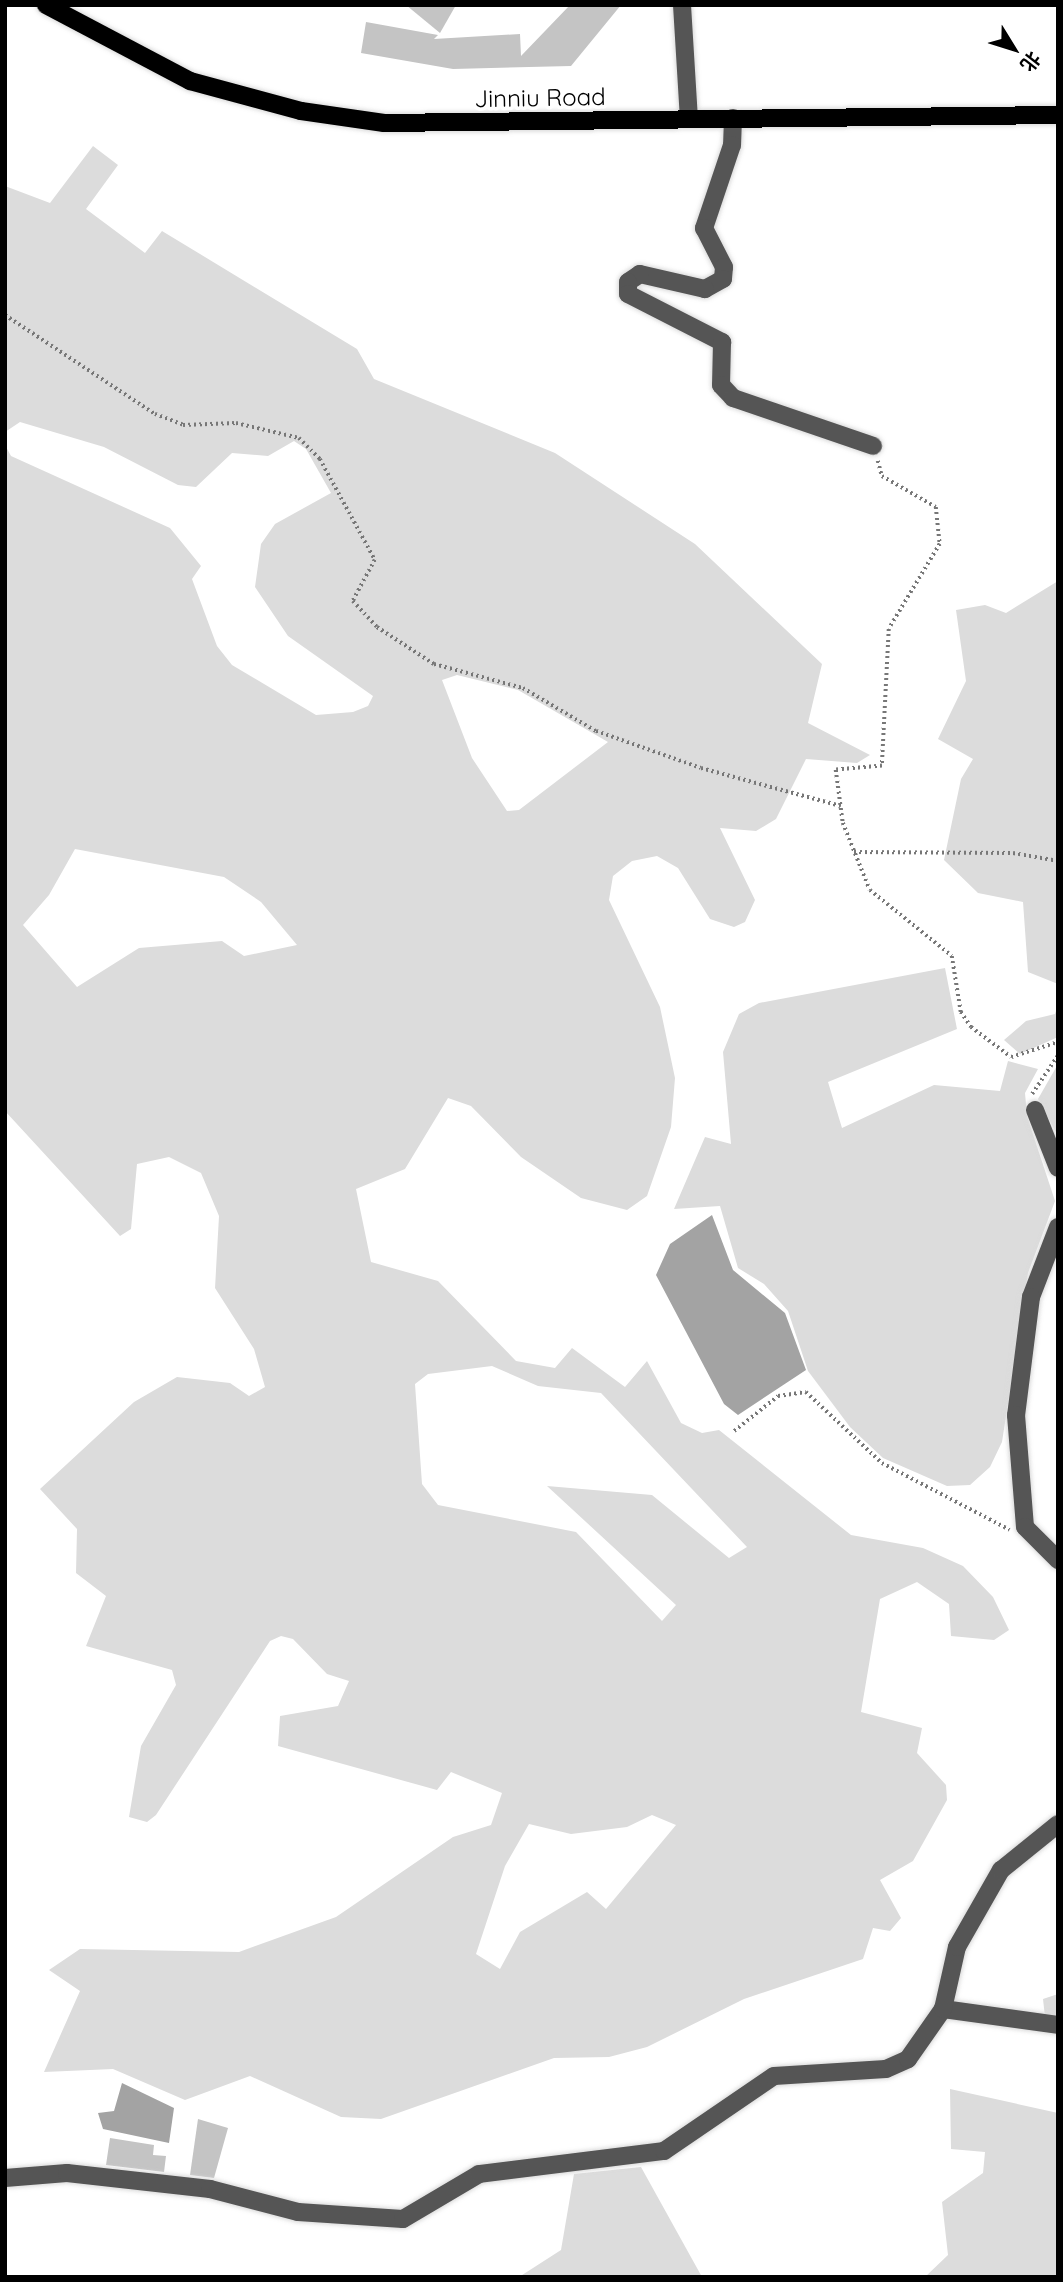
<!DOCTYPE html>
<meta charset="utf-8">
<style>
body{margin:0}
#map{position:relative;width:1063px;height:2282px;overflow:hidden;background:#fff;font-family:Quicksand,"Noto Sans SC",sans-serif}
div>[style]{position:absolute}
.green>*{inset:0;background:#dcdcdc}
.water>*{inset:0;background:#a3a3a3}
.building>*{inset:0;background:#c4c4c4}
.path>*{height:3.5px;margin-top:-1.75px;transform-origin:0;background:repeating-linear-gradient(90deg,#777 0 2px,transparent 0 5.5px)}
.roads{filter:drop-shadow(0 0 2px #dbdbdb) drop-shadow(0 0 2px #dbdbdb)}
.minor>*{height:18px;margin:-9px;padding:0 9px;transform-origin:9px;border-radius:9px;background:#555}
.major>*{height:18px;margin:-9px;padding:0 9px;transform-origin:9px;border-radius:9px;background:#000}
span{translate:-50% -50%;white-space:nowrap;text-align:center;line-height:1.15;-webkit-text-stroke:7px #fff;paint-order:stroke}
.street-label{font-size:24px;color:#000}
.frame{position:absolute;inset:0;border:7px solid #000;pointer-events:none}
.north{position:absolute;left:979px;top:14px;width:70px;height:70px;-webkit-text-stroke:5px #fff;paint-order:stroke;rotate:128deg;font-size:19px;font-weight:700;line-height:28px;text-align:center;color:#000}
.north::after{content:'';display:block;margin:auto;width:24px;height:32px;background:#000;clip-path:polygon(50% 0,100% 100%,50% 72%,0 100%)}
</style>
<div id="map">
<div class="green">
<div style="clip-path:polygon(evenodd,93px 146px,118px 165px,86px 209px,145px 253px,162px 231px,357px 349px,374px 379px,555px 453px,695px 544px,822px 664px,808px 723px,870px 755px,857px 763px,806px 759px,776px 819px,756px 831px,720px 828px,755px 900px,745px 922px,734px 927px,710px 919px,678px 868px,657px 856px,632px 861px,613px 876px,609px 900px,660px 1007px,675px 1078px,671px 1127px,647px 1196px,627px 1210px,581px 1198px,521px 1157px,471px 1106px,448px 1098px,405px 1169px,356px 1189px,371px 1262px,438px 1281px,516px 1361px,555px 1368px,572px 1348px,625px 1387px,647px 1361px,681px 1423px,702px 1433px,719px 1430px,851px 1535px,923px 1548px,963px 1566px,993px 1597px,1009px 1630px,994px 1640px,951px 1636px,949px 1604px,917px 1582px,880px 1599px,861px 1712px,922px 1728px,917px 1753px,946px 1785px,947px 1800px,913px 1861px,880px 1880px,901px 1918px,890px 1931px,873px 1928px,863px 1959px,744px 1999px,647px 2047px,609px 2057px,554px 2058px,381px 2119px,341px 2117px,250px 2076px,185px 2100px,113px 2069px,44px 2072px,80px 1991px,49px 1970px,80px 1949px,239px 1952px,336px 1917px,453px 1837px,491px 1825px,502px 1793px,451px 1772px,437px 1790px,278px 1746px,280px 1716px,338px 1706px,349px 1681px,327px 1674px,293px 1639px,281px 1636px,270px 1641px,156px 1815px,147px 1822px,129px 1817px,141px 1746px,176px 1685px,172px 1670px,86px 1646px,106px 1596px,76px 1573px,77px 1529px,40px 1489px,134px 1402px,177px 1377px,230px 1383px,249px 1396px,265px 1387px,254px 1349px,215px 1288px,219px 1216px,201px 1173px,169px 1157px,137px 1164px,131px 1229px,120px 1236px,5px 1111px,5px 445px,11px 456px,170px 528px,201px 566px,192px 579px,217px 646px,232px 665px,316px 715px,353px 712px,368px 706px,373px 696px,288px 636px,255px 587px,261px 544px,275px 524px,331px 493px,306px 449px,294px 441px,268px 456px,232px 453px,196px 487px,178px 485px,104px 447px,20px 422px,5px 432px,5px 186px,50px 203px,93px 146px,457px 675px,518px 690px,608px 742px,519px 810px,507px 811px,472px 758px,442px 680px,457px 675px,93px 146px,75px 849px,224px 877px,261px 902px,297px 945px,244px 956px,222px 941px,139px 948px,77px 987px,23px 925px,49px 895px,75px 849px,93px 146px,492px 1366px,538px 1386px,601px 1393px,747px 1547px,729px 1558px,652px 1495px,547px 1486px,676px 1605px,662px 1621px,576px 1532px,438px 1505px,422px 1484px,415px 1384px,428px 1374px,492px 1366px,93px 146px,652px 1815px,676px 1825px,606px 1909px,587px 1892px,520px 1932px,500px 1969px,476px 1954px,505px 1866px,529px 1824px,571px 1834px,627px 1827px,652px 1815px)"></div>
<div style="clip-path:polygon(1058px 581px,1058px 984px,1028px 972px,1023px 902px,978px 893px,944px 860px,961px 779px,973px 759px,938px 739px,966px 681px,956px 610px,985px 605px,1006px 613px)"></div>
<div style="clip-path:polygon(945px 968px,957px 1029px,828px 1082px,842px 1128px,934px 1085px,1000px 1091px,1008px 1061px,1038px 1069px,1025px 1093px,1027px 1116px,1055px 1201px,1028px 1273px,1002px 1442px,990px 1467px,970px 1485px,947px 1486px,883px 1458px,850px 1427px,808px 1371px,788px 1311px,764px 1284px,738px 1268px,720px 1206px,674px 1209px,705px 1137px,731px 1144px,723px 1052px,739px 1014px,759px 1003px)"></div>
<div style="clip-path:polygon(1058px 1005px,1058px 1037px,1020px 1054px,1004px 1040px,1026px 1021px,1055px 1014px)"></div>
<div style="clip-path:polygon(1058px 1064px,1058px 1136px,1038px 1099px)"></div>
<div style="clip-path:polygon(1058px 1994px,1058px 2017px,1045px 2017px,1043px 1999px)"></div>
<div style="clip-path:polygon(950px 2089px,1058px 2113px,1058px 2277px,925px 2277px,948px 2255px,942px 2202px,983px 2173px,985px 2152px,951px 2149px)"></div>
<div style="clip-path:polygon(641px 2167px,702px 2277px,519px 2277px,561px 2250px,574px 2174px)"></div>
</div>
<div class="water">
<div style="clip-path:polygon(712px 1215px,733px 1270px,785px 1313px,806px 1370px,738px 1415px,724px 1404px,656px 1275px,670px 1244px)"></div>
<div style="clip-path:polygon(122px 2083px,174px 2108px,169px 2143px,103px 2129px,98px 2113px,114px 2111px)"></div>
</div>
<div class="building">
<div style="clip-path:polygon(406px 5px,456px 5px,440px 33px)"></div>
<div style="clip-path:polygon(570px 5px,621px 5px,571px 66px,453px 69px,361px 53px,366px 22px,438px 35px,434px 39px,520px 34px,521px 56px)"></div>
<div style="clip-path:polygon(198px 2119px,228px 2128px,214px 2178px,190px 2175px)"></div>
<div style="clip-path:polygon(110px 2138px,154px 2145px,153px 2155px,166px 2156px,164px 2172px,106px 2165px)"></div>
</div>
<div class="path">
<div style="left:5px;top:315px;width:180px;rotate:33.4deg"></div>
<div style="left:155px;top:414px;width:30px;rotate:21deg"></div>
<div style="left:183px;top:425px;width:53px;rotate:-2.2deg"></div>
<div style="left:236px;top:423px;width:65px;rotate:13.4deg"></div>
<div style="left:299px;top:438px;width:30px;rotate:45deg"></div>
<div style="left:320px;top:459px;width:115px;rotate:61.4deg"></div>
<div style="left:375px;top:560px;width:47px;rotate:118.2deg"></div>
<div style="left:353px;top:601px;width:35px;rotate:47deg"></div>
<div style="left:377px;top:627px;width:68px;rotate:33deg"></div>
<div style="left:434px;top:664px;width:92px;rotate:15.1deg"></div>
<div style="left:523px;top:688px;width:85px;rotate:30.5deg"></div>
<div style="left:596px;top:731px;width:111px;rotate:19.4deg"></div>
<div style="left:701px;top:768px;width:145px;rotate:15.2deg"></div>
<div style="left:878px;top:461px;width:16px;rotate:75deg"></div>
<div style="left:882px;top:476px;width:62px;rotate:29.9deg"></div>
<div style="left:936px;top:507px;width:37px;rotate:84deg"></div>
<div style="left:940px;top:544px;width:99px;rotate:121deg"></div>
<div style="left:889px;top:629px;width:137px;rotate:92.9deg"></div>
<div style="left:882px;top:766px;width:46px;rotate:175deg"></div>
<div style="left:836px;top:770px;width:53px;rotate:82.5deg"></div>
<div style="left:843px;top:823px;width:72px;rotate:68.1deg"></div>
<div style="left:870px;top:890px;width:105px;rotate:38.8deg"></div>
<div style="left:952px;top:956px;width:57px;rotate:80.9deg"></div>
<div style="left:961px;top:1012px;width:18px;rotate:56deg"></div>
<div style="left:971px;top:1027px;width:50px;rotate:36.9deg"></div>
<div style="left:1011px;top:1057px;width:49px;rotate:-17.7deg"></div>
<div style="left:854px;top:852px;width:159px;rotate:0.4deg"></div>
<div style="left:1013px;top:853px;width:46px;rotate:10.1deg"></div>
<div style="left:1032px;top:1094px;width:47px;rotate:-56.3deg"></div>
<div style="left:734px;top:1431px;width:56px;rotate:-38.5deg"></div>
<div style="left:778px;top:1396px;width:28px;rotate:-8deg"></div>
<div style="left:806px;top:1392px;width:104px;rotate:43.1deg"></div>
<div style="left:882px;top:1463px;width:144px;rotate:27.6deg"></div>
</div>
<div class="roads">
<div class="minor">
<div style="left:682px;top:5px;width:114px;rotate:86.5deg"></div>
<div style="left:733px;top:118px;width:27px;rotate:92deg"></div>
<div style="left:732px;top:145px;width:88px;rotate:108.6deg"></div>
<div style="left:704px;top:228px;width:44px;rotate:62.9deg"></div>
<div style="left:724px;top:267px;width:12px;rotate:95deg"></div>
<div style="left:723px;top:279px;width:21px;rotate:151deg"></div>
<div style="left:705px;top:289px;width:67px;rotate:-167deg"></div>
<div style="left:640px;top:274px;width:14px;rotate:146deg"></div>
<div style="left:628px;top:282px;width:12px;rotate:90deg"></div>
<div style="left:628px;top:294px;width:106px;rotate:27.1deg"></div>
<div style="left:722px;top:342px;width:43px;rotate:91.3deg"></div>
<div style="left:721px;top:385px;width:18px;rotate:47deg"></div>
<div style="left:733px;top:398px;width:148px;rotate:18.9deg"></div>
<div style="left:1035px;top:1110px;width:62px;rotate:68.4deg"></div>
<div style="left:1058px;top:1227px;width:75px;rotate:111.1deg"></div>
<div style="left:1031px;top:1297px;width:119px;rotate:97.2deg"></div>
<div style="left:1016px;top:1415px;width:112px;rotate:85.4deg"></div>
<div style="left:1025px;top:1527px;width:47px;rotate:45deg"></div>
<div style="left:943px;top:2009px;width:116px;rotate:7.9deg"></div>
<div style="left:5px;top:2178px;width:62px;rotate:-4.6deg"></div>
<div style="left:67px;top:2173px;width:144px;rotate:6.4deg"></div>
<div style="left:210px;top:2189px;width:91px;rotate:14.6deg"></div>
<div style="left:298px;top:2212px;width:105px;rotate:3.8deg"></div>
<div style="left:403px;top:2219px;width:88px;rotate:-30.6deg"></div>
<div style="left:479px;top:2174px;width:186px;rotate:-7.1deg"></div>
<div style="left:664px;top:2151px;width:133px;rotate:-34.3deg"></div>
<div style="left:774px;top:2076px;width:112px;rotate:-3.6deg"></div>
<div style="left:886px;top:2069px;width:24px;rotate:-24deg"></div>
<div style="left:908px;top:2059px;width:61px;rotate:-55deg"></div>
<div style="left:943px;top:2009px;width:64px;rotate:-77.3deg"></div>
<div style="left:957px;top:1947px;width:89px;rotate:-60.3deg"></div>
<div style="left:1001px;top:1870px;width:73px;rotate:-38.9deg"></div>
</div>
<div class="major">
<div style="left:46px;top:5px;width:163px;rotate:27.8deg"></div>
<div style="left:190px;top:81px;width:115px;rotate:15.1deg"></div>
<div style="left:301px;top:111px;width:84px;rotate:8.2deg"></div>
<div style="left:384px;top:123px;width:674px;rotate:-0.68deg"></div>
</div>
</div>
<div class="street-label">
<span style="left:540px;top:98px;rotate:-1deg">Jinniu Road</span>
</div>
<div class="frame"></div>
<div class="north">北</div>
</div>
